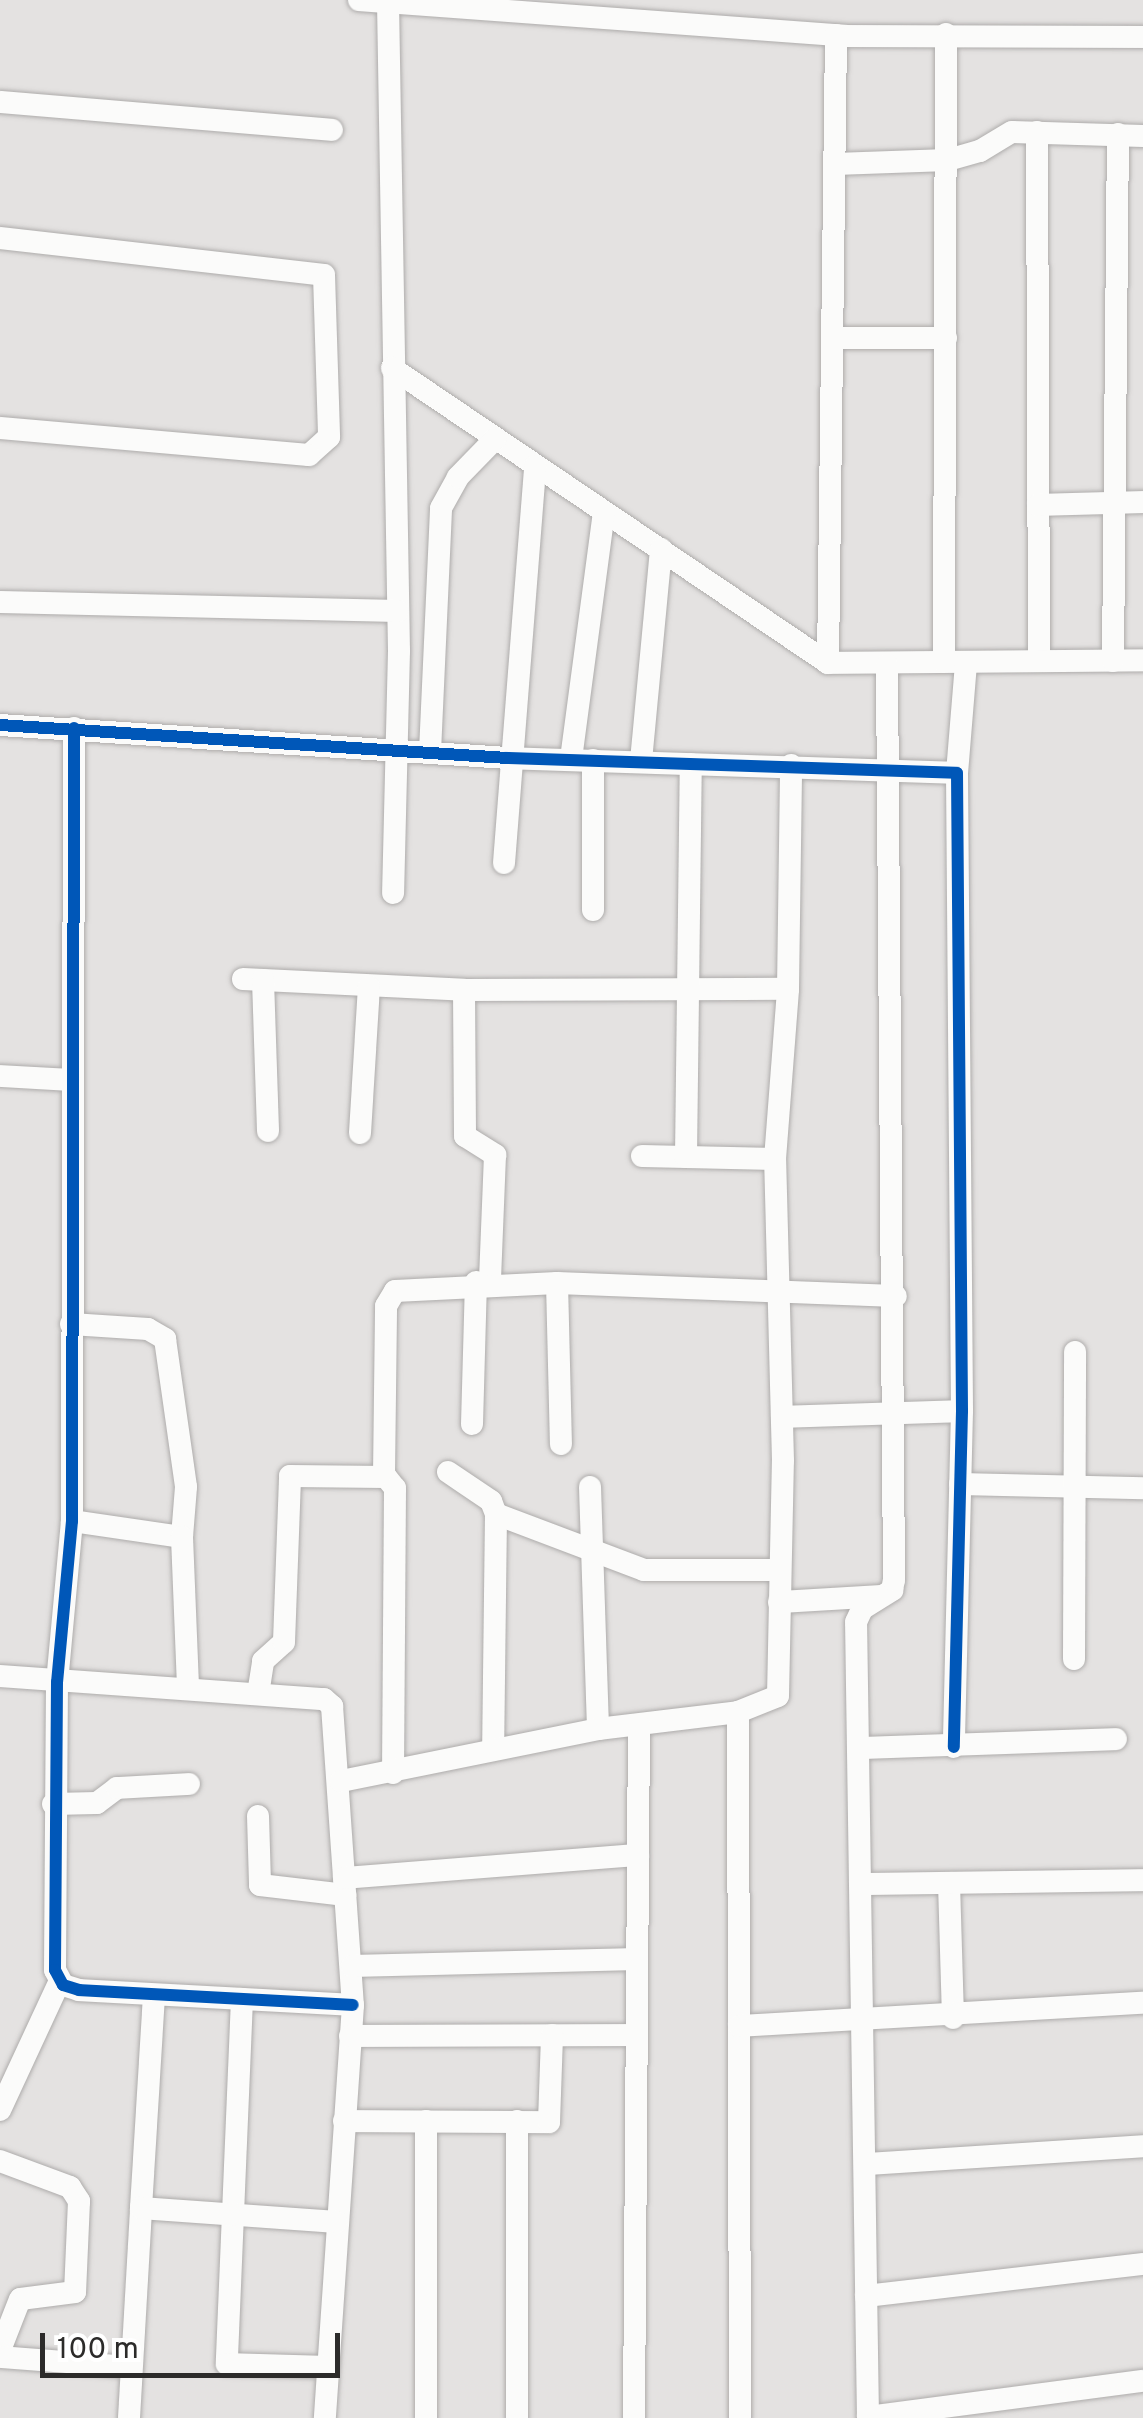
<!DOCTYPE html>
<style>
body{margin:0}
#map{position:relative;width:1143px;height:2418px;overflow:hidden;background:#e4e2e1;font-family:Overpass,sans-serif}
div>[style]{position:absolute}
.roads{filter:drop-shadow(0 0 2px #aeacab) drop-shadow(0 0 2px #aeacab)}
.minor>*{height:22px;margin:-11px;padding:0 11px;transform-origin:11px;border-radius:11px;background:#fbfbfa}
.cycleway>*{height:12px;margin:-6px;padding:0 6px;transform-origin:6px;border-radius:6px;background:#0057b8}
span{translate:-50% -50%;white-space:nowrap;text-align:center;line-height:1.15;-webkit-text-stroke:10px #fff;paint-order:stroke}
.scale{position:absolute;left:40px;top:2333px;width:300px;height:45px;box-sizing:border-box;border:5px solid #2c2b2a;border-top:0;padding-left:12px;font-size:30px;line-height:35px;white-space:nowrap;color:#2c2b2a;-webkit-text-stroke:8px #fff;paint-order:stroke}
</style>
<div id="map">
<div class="roads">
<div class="minor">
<div style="left:359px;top:0;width:489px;rotate:4.2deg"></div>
<div style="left:847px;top:36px;width:296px;rotate:0.2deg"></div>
<div style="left:388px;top:2px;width:649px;rotate:89.03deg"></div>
<div style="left:399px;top:651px;width:242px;rotate:91.4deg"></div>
<div style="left:0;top:102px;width:333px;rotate:4.8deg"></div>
<div style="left:1037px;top:132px;width:528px;rotate:89.78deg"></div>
<div style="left:835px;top:164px;width:113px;rotate:-2deg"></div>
<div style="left:948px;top:160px;width:33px;rotate:-16deg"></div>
<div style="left:980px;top:151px;width:37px;rotate:-31deg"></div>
<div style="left:1012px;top:132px;width:131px;rotate:1.7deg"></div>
<div style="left:0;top:238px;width:326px;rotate:6.5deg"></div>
<div style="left:324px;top:275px;width:162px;rotate:88.2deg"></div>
<div style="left:329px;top:437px;width:27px;rotate:138deg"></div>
<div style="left:309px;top:455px;width:310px;rotate:-175deg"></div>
<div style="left:835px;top:338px;width:111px"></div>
<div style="left:392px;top:368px;width:526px;rotate:34.08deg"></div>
<div style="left:828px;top:663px;width:315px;rotate:-0.5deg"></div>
<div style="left:1038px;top:505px;width:105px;rotate:-1.6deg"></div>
<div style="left:0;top:602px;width:398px;rotate:1.3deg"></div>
<div style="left:1113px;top:661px;width:527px;rotate:-89.46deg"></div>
<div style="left:944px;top:662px;width:628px;rotate:-89.82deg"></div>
<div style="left:828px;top:663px;width:628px;rotate:-89.27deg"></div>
<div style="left:0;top:725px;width:508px;rotate:3.72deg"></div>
<div style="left:507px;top:758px;width:450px;rotate:1.9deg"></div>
<div style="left:957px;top:773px;width:638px;rotate:89.55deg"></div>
<div style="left:962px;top:1411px;width:336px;rotate:91.4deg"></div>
<div style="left:74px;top:728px;width:793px;rotate:90.14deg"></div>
<div style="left:72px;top:1521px;width:162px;rotate:95.3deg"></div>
<div style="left:57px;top:1682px;width:288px;rotate:90.4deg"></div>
<div style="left:55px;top:1970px;width:17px;rotate:62deg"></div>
<div style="left:63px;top:1985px;width:17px;rotate:17deg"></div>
<div style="left:79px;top:1990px;width:274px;rotate:3.1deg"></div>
<div style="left:430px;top:752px;width:244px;rotate:-87.4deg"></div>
<div style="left:441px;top:508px;width:35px;rotate:-61deg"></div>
<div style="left:458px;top:477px;width:53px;rotate:-45.8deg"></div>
<div style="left:571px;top:759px;width:249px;rotate:-82.4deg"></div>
<div style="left:593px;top:760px;width:150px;rotate:90deg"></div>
<div style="left:641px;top:761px;width:213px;rotate:-84.6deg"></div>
<div style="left:957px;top:773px;width:110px;rotate:-85.3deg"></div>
<div style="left:504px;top:863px;width:398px;rotate:-85.5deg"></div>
<div style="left:243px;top:979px;width:221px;rotate:2.8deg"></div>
<div style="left:464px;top:990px;width:324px;rotate:-0.2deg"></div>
<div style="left:263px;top:980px;width:151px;rotate:88.1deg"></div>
<div style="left:464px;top:990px;width:146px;rotate:89.6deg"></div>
<div style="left:465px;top:1136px;width:36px;rotate:32deg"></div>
<div style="left:495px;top:1155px;width:127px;rotate:92.3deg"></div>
<div style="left:0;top:1076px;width:69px;rotate:3.3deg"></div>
<div style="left:360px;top:1133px;width:146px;rotate:-86.5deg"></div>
<div style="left:642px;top:1156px;width:133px;rotate:1.3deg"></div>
<div style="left:686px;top:1157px;width:393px;rotate:-89.3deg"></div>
<div style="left:557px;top:1283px;width:161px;rotate:88.6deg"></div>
<div style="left:71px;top:1324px;width:77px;rotate:3.7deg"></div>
<div style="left:148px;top:1329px;width:20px;rotate:30deg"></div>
<div style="left:165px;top:1339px;width:149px;rotate:81.9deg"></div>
<div style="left:186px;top:1487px;width:50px;rotate:94.6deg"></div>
<div style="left:782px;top:1417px;width:180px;rotate:-1.9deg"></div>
<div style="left:472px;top:1424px;width:142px;rotate:-88.4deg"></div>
<div style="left:448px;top:1472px;width:52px;rotate:34deg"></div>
<div style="left:491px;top:1501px;width:14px;rotate:69deg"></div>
<div style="left:496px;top:1514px;width:234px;rotate:90.7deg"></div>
<div style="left:384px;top:1475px;width:169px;rotate:-89.3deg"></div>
<div style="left:386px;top:1306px;width:17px;rotate:-59deg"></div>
<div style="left:395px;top:1291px;width:162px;rotate:-2.8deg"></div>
<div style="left:557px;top:1283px;width:339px;rotate:2.2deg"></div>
<div style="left:960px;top:1484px;width:183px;rotate:1.3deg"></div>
<div style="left:590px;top:1487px;width:242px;rotate:88.1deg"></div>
<div style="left:496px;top:1514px;width:158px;rotate:20.7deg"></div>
<div style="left:644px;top:1570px;width:134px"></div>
<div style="left:72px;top:1521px;width:111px;rotate:8.3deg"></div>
<div style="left:182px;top:1537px;width:152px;rotate:87.7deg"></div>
<div style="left:779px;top:1602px;width:100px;rotate:-3.4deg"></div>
<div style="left:1074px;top:1659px;width:307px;rotate:-89.8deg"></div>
<div style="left:0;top:1676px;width:325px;rotate:4.1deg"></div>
<div style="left:324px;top:1699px;width:11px;rotate:41deg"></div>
<div style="left:332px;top:1706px;width:300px;rotate:86deg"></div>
<div style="left:353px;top:2005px;width:414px;rotate:93.9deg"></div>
<div style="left:258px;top:1694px;width:33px;rotate:-81deg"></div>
<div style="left:263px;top:1661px;width:28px;rotate:-42deg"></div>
<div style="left:284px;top:1642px;width:166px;rotate:-87.9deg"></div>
<div style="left:290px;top:1476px;width:96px;rotate:0.6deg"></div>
<div style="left:386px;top:1477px;width:14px;rotate:51deg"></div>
<div style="left:395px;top:1488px;width:285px;rotate:90.4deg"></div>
<div style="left:738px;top:1712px;width:706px;rotate:89.84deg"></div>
<div style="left:859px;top:1748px;width:257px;rotate:-2deg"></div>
<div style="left:341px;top:1781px;width:262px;rotate:-11.4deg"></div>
<div style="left:598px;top:1729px;width:141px;rotate:-6.9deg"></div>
<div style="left:738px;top:1712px;width:43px;rotate:-21.8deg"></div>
<div style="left:778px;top:1696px;width:235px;rotate:-88.8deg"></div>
<div style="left:783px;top:1461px;width:302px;rotate:-91.5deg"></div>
<div style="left:775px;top:1159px;width:170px;rotate:-85.6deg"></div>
<div style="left:788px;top:989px;width:224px;rotate:-89.2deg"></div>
<div style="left:53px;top:1804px;width:44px;rotate:-1.3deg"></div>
<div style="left:97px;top:1803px;width:25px;rotate:-37deg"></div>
<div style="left:117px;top:1788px;width:72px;rotate:-3.2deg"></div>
<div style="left:258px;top:1816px;width:69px;rotate:88.3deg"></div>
<div style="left:260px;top:1885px;width:86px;rotate:6.7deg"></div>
<div style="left:344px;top:1878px;width:295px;rotate:-4.5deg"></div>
<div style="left:949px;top:1883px;width:135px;rotate:88.3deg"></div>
<div style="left:860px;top:1884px;width:283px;rotate:-0.8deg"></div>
<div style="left:352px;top:1966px;width:285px;rotate:-1.4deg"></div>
<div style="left:242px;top:1999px;width:365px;rotate:92.4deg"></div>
<div style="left:227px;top:2364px;width:99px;rotate:1.7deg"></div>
<div style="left:739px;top:2026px;width:405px;rotate:-3.3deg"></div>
<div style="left:350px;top:2036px;width:287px;rotate:-0.2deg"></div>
<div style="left:0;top:2110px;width:142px;rotate:-65.1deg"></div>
<div style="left:344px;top:2121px;width:205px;rotate:0.3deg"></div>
<div style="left:549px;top:2122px;width:87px;rotate:-88deg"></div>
<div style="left:426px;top:2121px;width:297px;rotate:90deg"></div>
<div style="left:517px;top:2121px;width:297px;rotate:90deg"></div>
<div style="left:0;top:2161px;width:75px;rotate:20.4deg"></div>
<div style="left:70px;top:2187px;width:17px;rotate:57deg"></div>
<div style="left:79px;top:2201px;width:91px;rotate:92.5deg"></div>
<div style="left:75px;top:2292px;width:55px;rotate:172.7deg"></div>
<div style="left:20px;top:2299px;width:55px;rotate:111.4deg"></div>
<div style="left:867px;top:2164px;width:277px;rotate:-3.7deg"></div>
<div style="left:141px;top:2208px;width:210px;rotate:-86.5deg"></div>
<div style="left:866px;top:2296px;width:279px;rotate:-6.6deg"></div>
<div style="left:0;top:2357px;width:131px;rotate:4.4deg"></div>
<div style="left:868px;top:2417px;width:277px;rotate:-7.5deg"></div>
<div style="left:129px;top:2418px;width:210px;rotate:-86.7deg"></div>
<div style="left:141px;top:2208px;width:196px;rotate:4.1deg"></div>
<div style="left:634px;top:2418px;width:693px;rotate:-89.59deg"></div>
<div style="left:868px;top:2418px;width:796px;rotate:-90.86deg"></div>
<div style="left:856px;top:1622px;width:14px;rotate:-65deg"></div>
<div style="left:862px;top:1609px;width:36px;rotate:-32deg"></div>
<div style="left:892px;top:1590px;width:10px;rotate:-79deg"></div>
<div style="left:894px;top:1580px;width:915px;rotate:-90.44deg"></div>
</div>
</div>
<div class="cycleway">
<div style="left:0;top:725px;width:508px;rotate:3.72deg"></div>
<div style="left:507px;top:758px;width:450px;rotate:1.9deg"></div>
<div style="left:957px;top:773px;width:638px;rotate:89.55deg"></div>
<div style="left:962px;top:1411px;width:336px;rotate:91.4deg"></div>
<div style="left:74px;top:728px;width:793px;rotate:90.14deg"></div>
<div style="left:72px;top:1521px;width:162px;rotate:95.3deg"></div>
<div style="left:57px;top:1682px;width:288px;rotate:90.4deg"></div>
<div style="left:55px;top:1970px;width:17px;rotate:62deg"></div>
<div style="left:63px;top:1985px;width:17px;rotate:17deg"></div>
<div style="left:79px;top:1990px;width:274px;rotate:3.1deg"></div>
</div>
<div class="scale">100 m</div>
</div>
